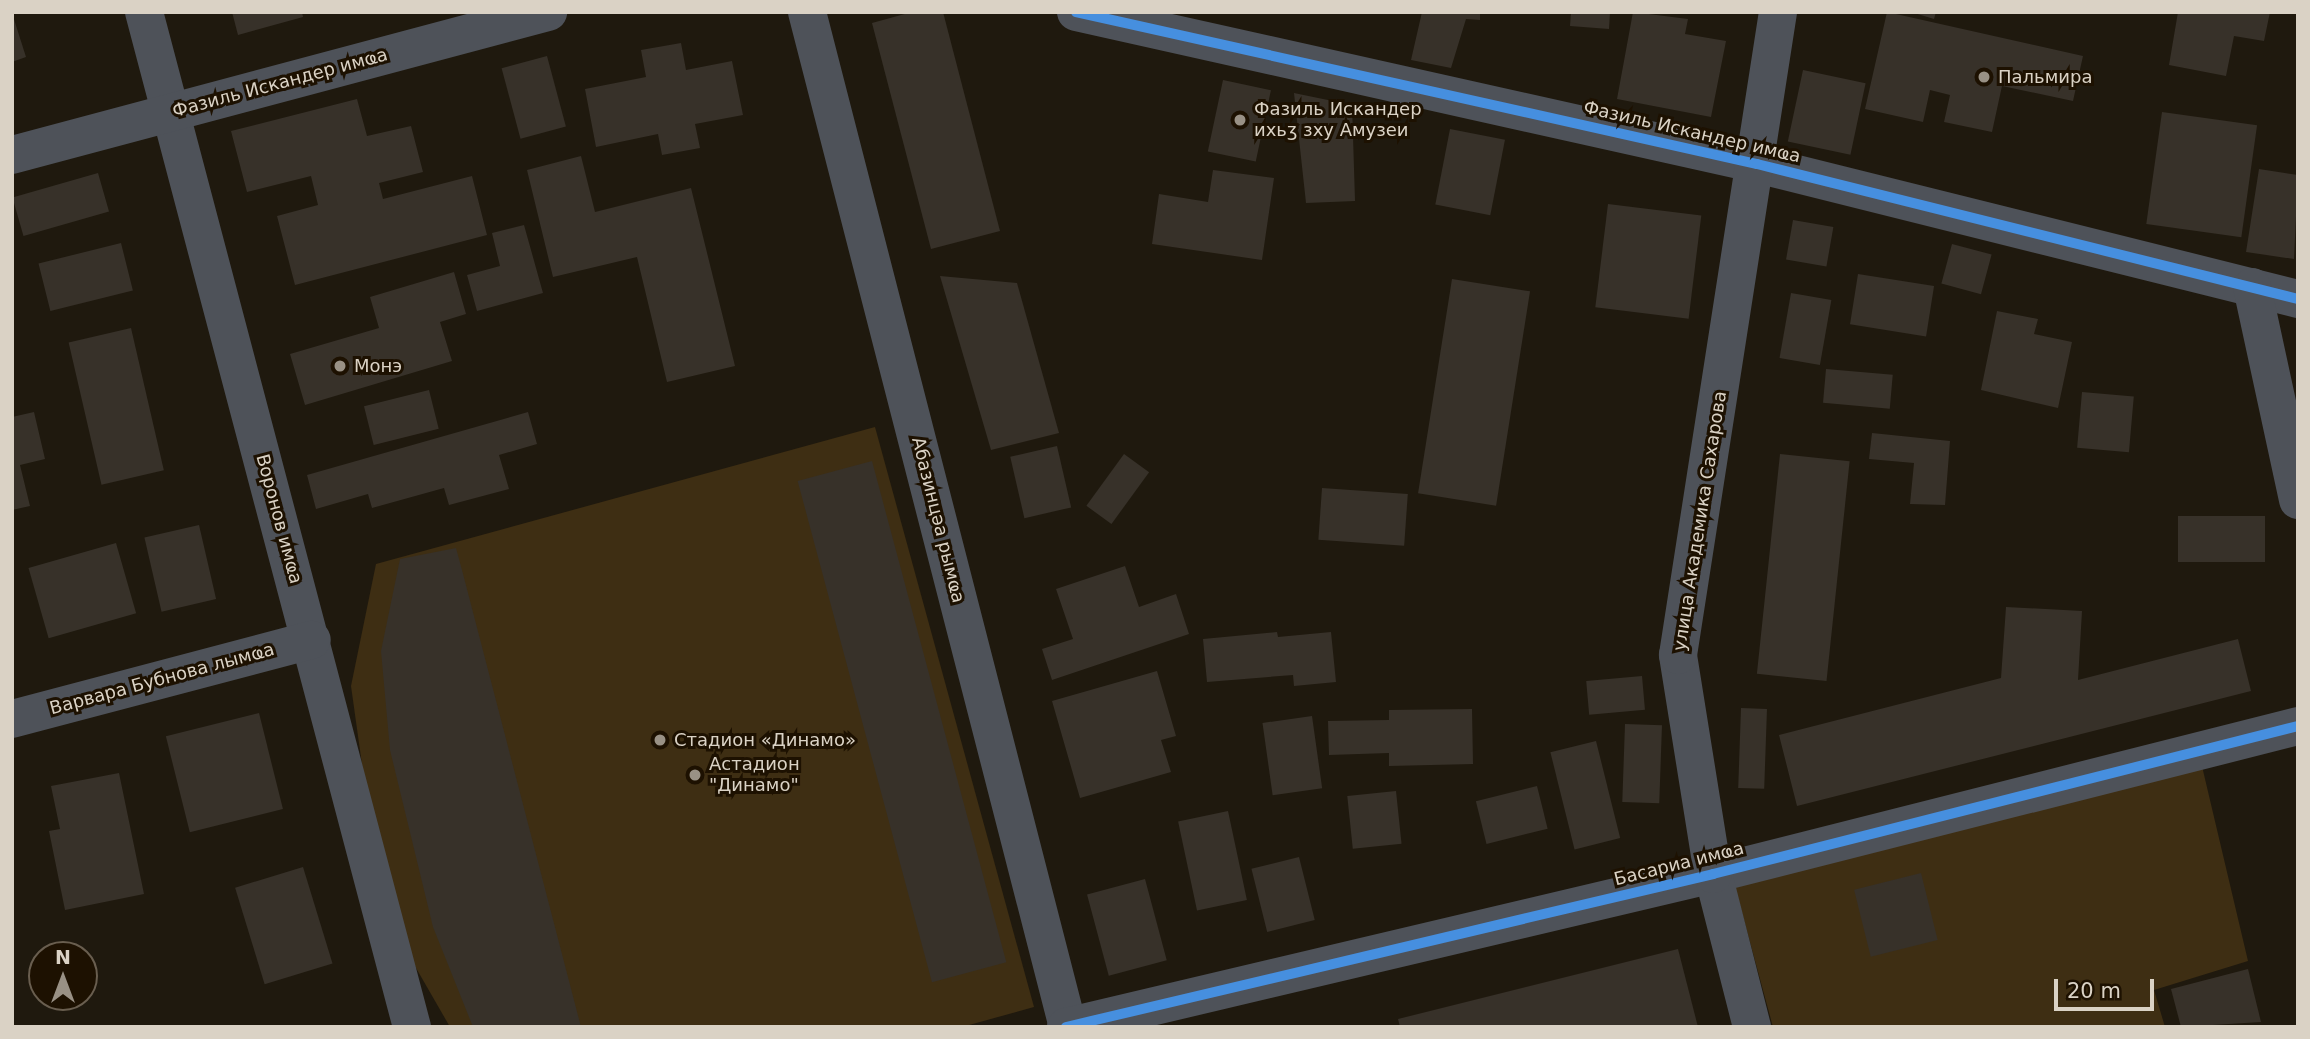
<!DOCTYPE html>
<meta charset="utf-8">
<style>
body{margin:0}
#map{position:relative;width:2310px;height:1039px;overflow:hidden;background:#1f190e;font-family:"DejaVu Sans",sans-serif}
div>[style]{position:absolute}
.green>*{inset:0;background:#3e2e13}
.building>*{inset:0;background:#373129;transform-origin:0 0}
.minor>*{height:38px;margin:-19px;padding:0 19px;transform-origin:19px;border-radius:19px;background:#4e5259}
.cycleway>*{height:10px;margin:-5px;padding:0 5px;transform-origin:5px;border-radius:5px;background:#468fdf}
.dots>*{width:19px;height:19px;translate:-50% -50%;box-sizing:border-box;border:4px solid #1d1101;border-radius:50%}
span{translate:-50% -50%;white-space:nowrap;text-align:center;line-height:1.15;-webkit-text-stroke:6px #1d1101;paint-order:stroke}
.poi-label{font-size:18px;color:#dad2c5}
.left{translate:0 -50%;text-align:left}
.street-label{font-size:18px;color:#dad2c5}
.frame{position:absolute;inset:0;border:14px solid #dad2c5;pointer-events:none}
.north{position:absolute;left:28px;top:941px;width:70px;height:70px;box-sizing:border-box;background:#1d1101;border:2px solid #695e4f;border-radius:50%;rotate:0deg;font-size:19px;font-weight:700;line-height:28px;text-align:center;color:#dad2c5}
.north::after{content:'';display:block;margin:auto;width:24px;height:32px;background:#999185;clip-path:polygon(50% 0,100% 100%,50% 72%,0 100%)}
.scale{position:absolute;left:2054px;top:979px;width:100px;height:32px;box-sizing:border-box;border:4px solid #dad2c5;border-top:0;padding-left:9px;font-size:21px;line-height:24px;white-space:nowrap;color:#dad2c5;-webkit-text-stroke:5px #1d1101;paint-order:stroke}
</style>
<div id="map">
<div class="green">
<div style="clip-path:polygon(875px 427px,1034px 1007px,962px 1027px,450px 1027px,412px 961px,366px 793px,351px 686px,376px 564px)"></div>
<div style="clip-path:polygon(2201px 762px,2248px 961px,2154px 990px,2165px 1027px,1773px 1027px,1734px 883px)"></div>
</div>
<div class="building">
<div style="clip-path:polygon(232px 12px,302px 12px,303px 17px,238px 35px)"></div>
<div style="clip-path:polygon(912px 12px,943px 12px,1000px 231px,931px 249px,872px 23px)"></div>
<div style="clip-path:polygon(1422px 12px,1480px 12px,1480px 20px,1466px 19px,1451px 68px,1411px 60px)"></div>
<div style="clip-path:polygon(1571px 12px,1610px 12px,1609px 29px,1570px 26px)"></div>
<div style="clip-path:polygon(1633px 12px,1688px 19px,1685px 34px,1726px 41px,1711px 117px,1617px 99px)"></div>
<div style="clip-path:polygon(1887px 12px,2083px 56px,2073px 101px,2002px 86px,1992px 132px,1944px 122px,1950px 95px,1930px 90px,1923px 122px,1865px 109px)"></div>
<div style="clip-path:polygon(1911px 12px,1936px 12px,1934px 19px)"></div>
<div style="clip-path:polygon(2178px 12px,2270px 12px,2264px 41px,2234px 36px,2226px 76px,2169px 65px)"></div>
<div style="clip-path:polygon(12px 13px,26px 57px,12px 62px)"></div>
<div style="clip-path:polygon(681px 43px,686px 70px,732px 61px,743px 115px,695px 124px,700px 148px,662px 155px,658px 134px,596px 147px,585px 89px,646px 77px,641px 50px)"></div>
<div style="left:547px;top:56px;width:73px;height:47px;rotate:75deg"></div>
<div style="left:1803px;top:70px;width:64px;height:73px;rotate:12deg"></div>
<div style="left:1223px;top:80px;width:49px;height:73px;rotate:12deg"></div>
<div style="clip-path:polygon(1294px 93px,1352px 105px,1355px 201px,1306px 203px)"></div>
<div style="clip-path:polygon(357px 99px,367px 136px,411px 126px,423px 172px,379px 183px,383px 199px,472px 176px,487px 235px,295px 285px,277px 216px,318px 205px,311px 176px,247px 192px,231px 131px)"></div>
<div style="left:2162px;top:112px;width:96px;height:113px;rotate:8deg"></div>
<div style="left:1450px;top:129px;width:56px;height:77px;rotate:11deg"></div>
<div style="clip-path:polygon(581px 156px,595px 212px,691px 188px,735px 366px,667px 382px,637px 257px,553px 277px,527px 170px)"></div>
<div style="clip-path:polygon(2259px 169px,2298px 175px,2294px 259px,2246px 252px)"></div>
<div style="clip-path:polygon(1213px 170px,1274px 178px,1262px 260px,1152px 244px,1159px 194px,1208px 202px)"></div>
<div style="left:98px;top:173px;width:40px;height:89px;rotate:74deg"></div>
<div style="left:1608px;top:204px;width:94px;height:104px;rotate:7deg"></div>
<div style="left:1793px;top:220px;width:41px;height:40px;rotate:10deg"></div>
<div style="clip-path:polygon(524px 225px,543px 293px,477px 311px,467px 275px,500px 266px,492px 233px)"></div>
<div style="left:121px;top:243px;width:49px;height:85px;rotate:76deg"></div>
<div style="left:1952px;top:244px;width:41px;height:41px;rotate:15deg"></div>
<div style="clip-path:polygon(454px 272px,466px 314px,440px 322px,452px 361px,305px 405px,290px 354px,379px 328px,370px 297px)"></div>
<div style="left:1858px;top:274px;width:77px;height:51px;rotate:9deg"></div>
<div style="clip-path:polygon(940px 276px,1017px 283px,1059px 433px,991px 450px)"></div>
<div style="left:1452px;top:279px;width:79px;height:217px;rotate:9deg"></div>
<div style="left:1791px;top:293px;width:41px;height:66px;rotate:10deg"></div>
<div style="clip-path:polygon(1997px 311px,2038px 319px,2034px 334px,2072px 342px,2058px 408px,1981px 390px)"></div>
<div style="left:131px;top:328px;width:146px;height:64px;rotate:77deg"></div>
<div style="left:1826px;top:369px;width:67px;height:34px;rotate:5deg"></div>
<div style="left:429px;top:390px;width:40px;height:67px;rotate:76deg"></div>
<div style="left:2082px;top:392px;width:52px;height:56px;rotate:5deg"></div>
<div style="clip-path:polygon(34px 412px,45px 459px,20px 465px,30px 506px,12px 510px,12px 417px)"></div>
<div style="clip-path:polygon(528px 412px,537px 444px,499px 455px,509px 489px,449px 505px,444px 488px,372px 508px,368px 494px,316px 509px,307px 475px)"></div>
<div style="clip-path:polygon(1872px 433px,1950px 441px,1945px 505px,1910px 504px,1914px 463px,1869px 459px)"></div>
<div style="left:1057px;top:446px;width:63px;height:48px;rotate:77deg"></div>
<div style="left:1124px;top:454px;width:31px;height:64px;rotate:36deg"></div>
<div style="left:1780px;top:454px;width:70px;height:221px;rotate:6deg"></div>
<div style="left:872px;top:461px;width:519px;height:77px;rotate:75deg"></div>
<div style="left:1322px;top:488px;width:86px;height:52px;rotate:4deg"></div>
<div style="left:2265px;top:516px;width:46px;height:87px;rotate:90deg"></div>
<div style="left:199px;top:525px;width:76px;height:56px;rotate:77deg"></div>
<div style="left:116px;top:543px;width:73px;height:91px;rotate:74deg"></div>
<div style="clip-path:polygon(456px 548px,462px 570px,581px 1027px,473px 1027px,433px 927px,390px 750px,381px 651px,400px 559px)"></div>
<div style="clip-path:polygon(1125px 566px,1139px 607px,1176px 594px,1189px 634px,1052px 680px,1042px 649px,1073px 639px,1056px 589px)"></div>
<div style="clip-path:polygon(2006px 607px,2082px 611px,2078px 680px,2238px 639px,2251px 691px,1797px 806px,1779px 735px,2001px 678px)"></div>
<div style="clip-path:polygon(1277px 632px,1278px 637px,1331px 632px,1336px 682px,1294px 686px,1293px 675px,1207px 682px,1203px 639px)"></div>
<div style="clip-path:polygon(1157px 671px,1176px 736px,1161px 740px,1171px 772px,1080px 798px,1052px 701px)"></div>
<div style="left:1642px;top:676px;width:34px;height:56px;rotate:85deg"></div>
<div style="left:1741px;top:708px;width:26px;height:80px;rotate:2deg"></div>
<div style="clip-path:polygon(1472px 709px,1473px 764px,1389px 766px,1389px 753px,1329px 755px,1328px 721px,1389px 720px,1389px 710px)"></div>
<div style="left:259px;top:713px;width:99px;height:96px;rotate:76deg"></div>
<div style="left:1312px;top:716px;width:73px;height:50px;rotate:82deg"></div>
<div style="left:1625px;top:724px;width:37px;height:78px;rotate:2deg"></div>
<div style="left:1596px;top:741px;width:100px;height:47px;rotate:76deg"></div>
<div style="clip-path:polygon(119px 773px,144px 894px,65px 910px,49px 831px,60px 829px,51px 786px)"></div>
<div style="left:1537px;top:786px;width:44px;height:63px;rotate:76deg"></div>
<div style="left:1396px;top:791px;width:53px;height:49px;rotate:84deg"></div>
<div style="left:1228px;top:811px;width:91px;height:51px;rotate:78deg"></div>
<div style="left:1299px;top:857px;width:65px;height:49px;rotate:76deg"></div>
<div style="left:303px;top:867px;width:101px;height:71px;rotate:73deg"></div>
<div style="left:1921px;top:873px;width:69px;height:69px;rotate:76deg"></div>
<div style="left:1145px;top:879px;width:84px;height:60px;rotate:75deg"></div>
<div style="clip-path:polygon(1678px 949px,1698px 1027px,1400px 1027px,1398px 1019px)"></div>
<div style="clip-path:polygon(2248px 969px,2261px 1022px,2181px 1027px,2171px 989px)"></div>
</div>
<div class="minor">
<div style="left:144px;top:12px;width:1050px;rotate:75.21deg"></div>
<div style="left:807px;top:12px;width:1048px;rotate:75.58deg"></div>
<div style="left:1076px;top:12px;width:698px;rotate:12.58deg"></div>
<div style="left:1757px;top:164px;width:558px;rotate:14.01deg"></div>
<div style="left:12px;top:155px;width:555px;rotate:-14.94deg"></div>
<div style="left:2252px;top:287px;width:218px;rotate:77.8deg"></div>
<div style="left:12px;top:719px;width:310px;rotate:-14.8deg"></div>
<div style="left:1066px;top:1027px;width:665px;rotate:-13.3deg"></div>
<div style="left:1713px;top:874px;width:603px;rotate:-14.2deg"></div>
<div style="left:1752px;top:1027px;width:158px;rotate:-104.3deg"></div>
<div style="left:1713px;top:874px;width:222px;rotate:-99.1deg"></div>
<div style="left:1678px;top:655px;width:651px;rotate:-81.16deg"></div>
</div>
<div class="cycleway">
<div style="left:1076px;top:12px;width:698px;rotate:12.58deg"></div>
<div style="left:1757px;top:164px;width:558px;rotate:14.01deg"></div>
<div style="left:1066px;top:1027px;width:665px;rotate:-13.3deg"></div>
<div style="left:1713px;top:874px;width:603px;rotate:-14.2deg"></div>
</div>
<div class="dots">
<div style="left:1984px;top:77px;background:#999185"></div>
<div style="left:1240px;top:120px;background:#999185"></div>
<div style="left:340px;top:366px;background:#999185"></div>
<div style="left:660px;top:740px;background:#999185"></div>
<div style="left:695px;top:775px;background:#999185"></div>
</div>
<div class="poi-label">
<span class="left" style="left:1998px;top:77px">Пальмира</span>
<span class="left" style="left:1254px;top:120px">Фазиль Искандер<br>ихьӡ зху Амузеи</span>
<span class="left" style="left:354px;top:366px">Монэ</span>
<span class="left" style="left:674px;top:740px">Cтадион «Динамо»</span>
<span class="left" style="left:709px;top:775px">Астадион<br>"Динамо"</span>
</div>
<div class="street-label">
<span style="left:280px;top:83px;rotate:-15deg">Фазиль Искандер имҩа</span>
<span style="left:1692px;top:132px;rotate:13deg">Фазиль Искандер имҩа</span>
<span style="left:279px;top:519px;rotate:75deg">Воронов имҩа</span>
<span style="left:938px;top:520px;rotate:76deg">Абазинцәа рымҩа</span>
<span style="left:1700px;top:521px;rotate:-81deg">улица Академика Сахарова</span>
<span style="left:162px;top:679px;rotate:-15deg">Варвара Бубнова лымҩа</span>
<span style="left:1679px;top:864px;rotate:-14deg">Басариа имҩа</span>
</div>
<div class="frame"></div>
<div class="north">N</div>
<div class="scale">20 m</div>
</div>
